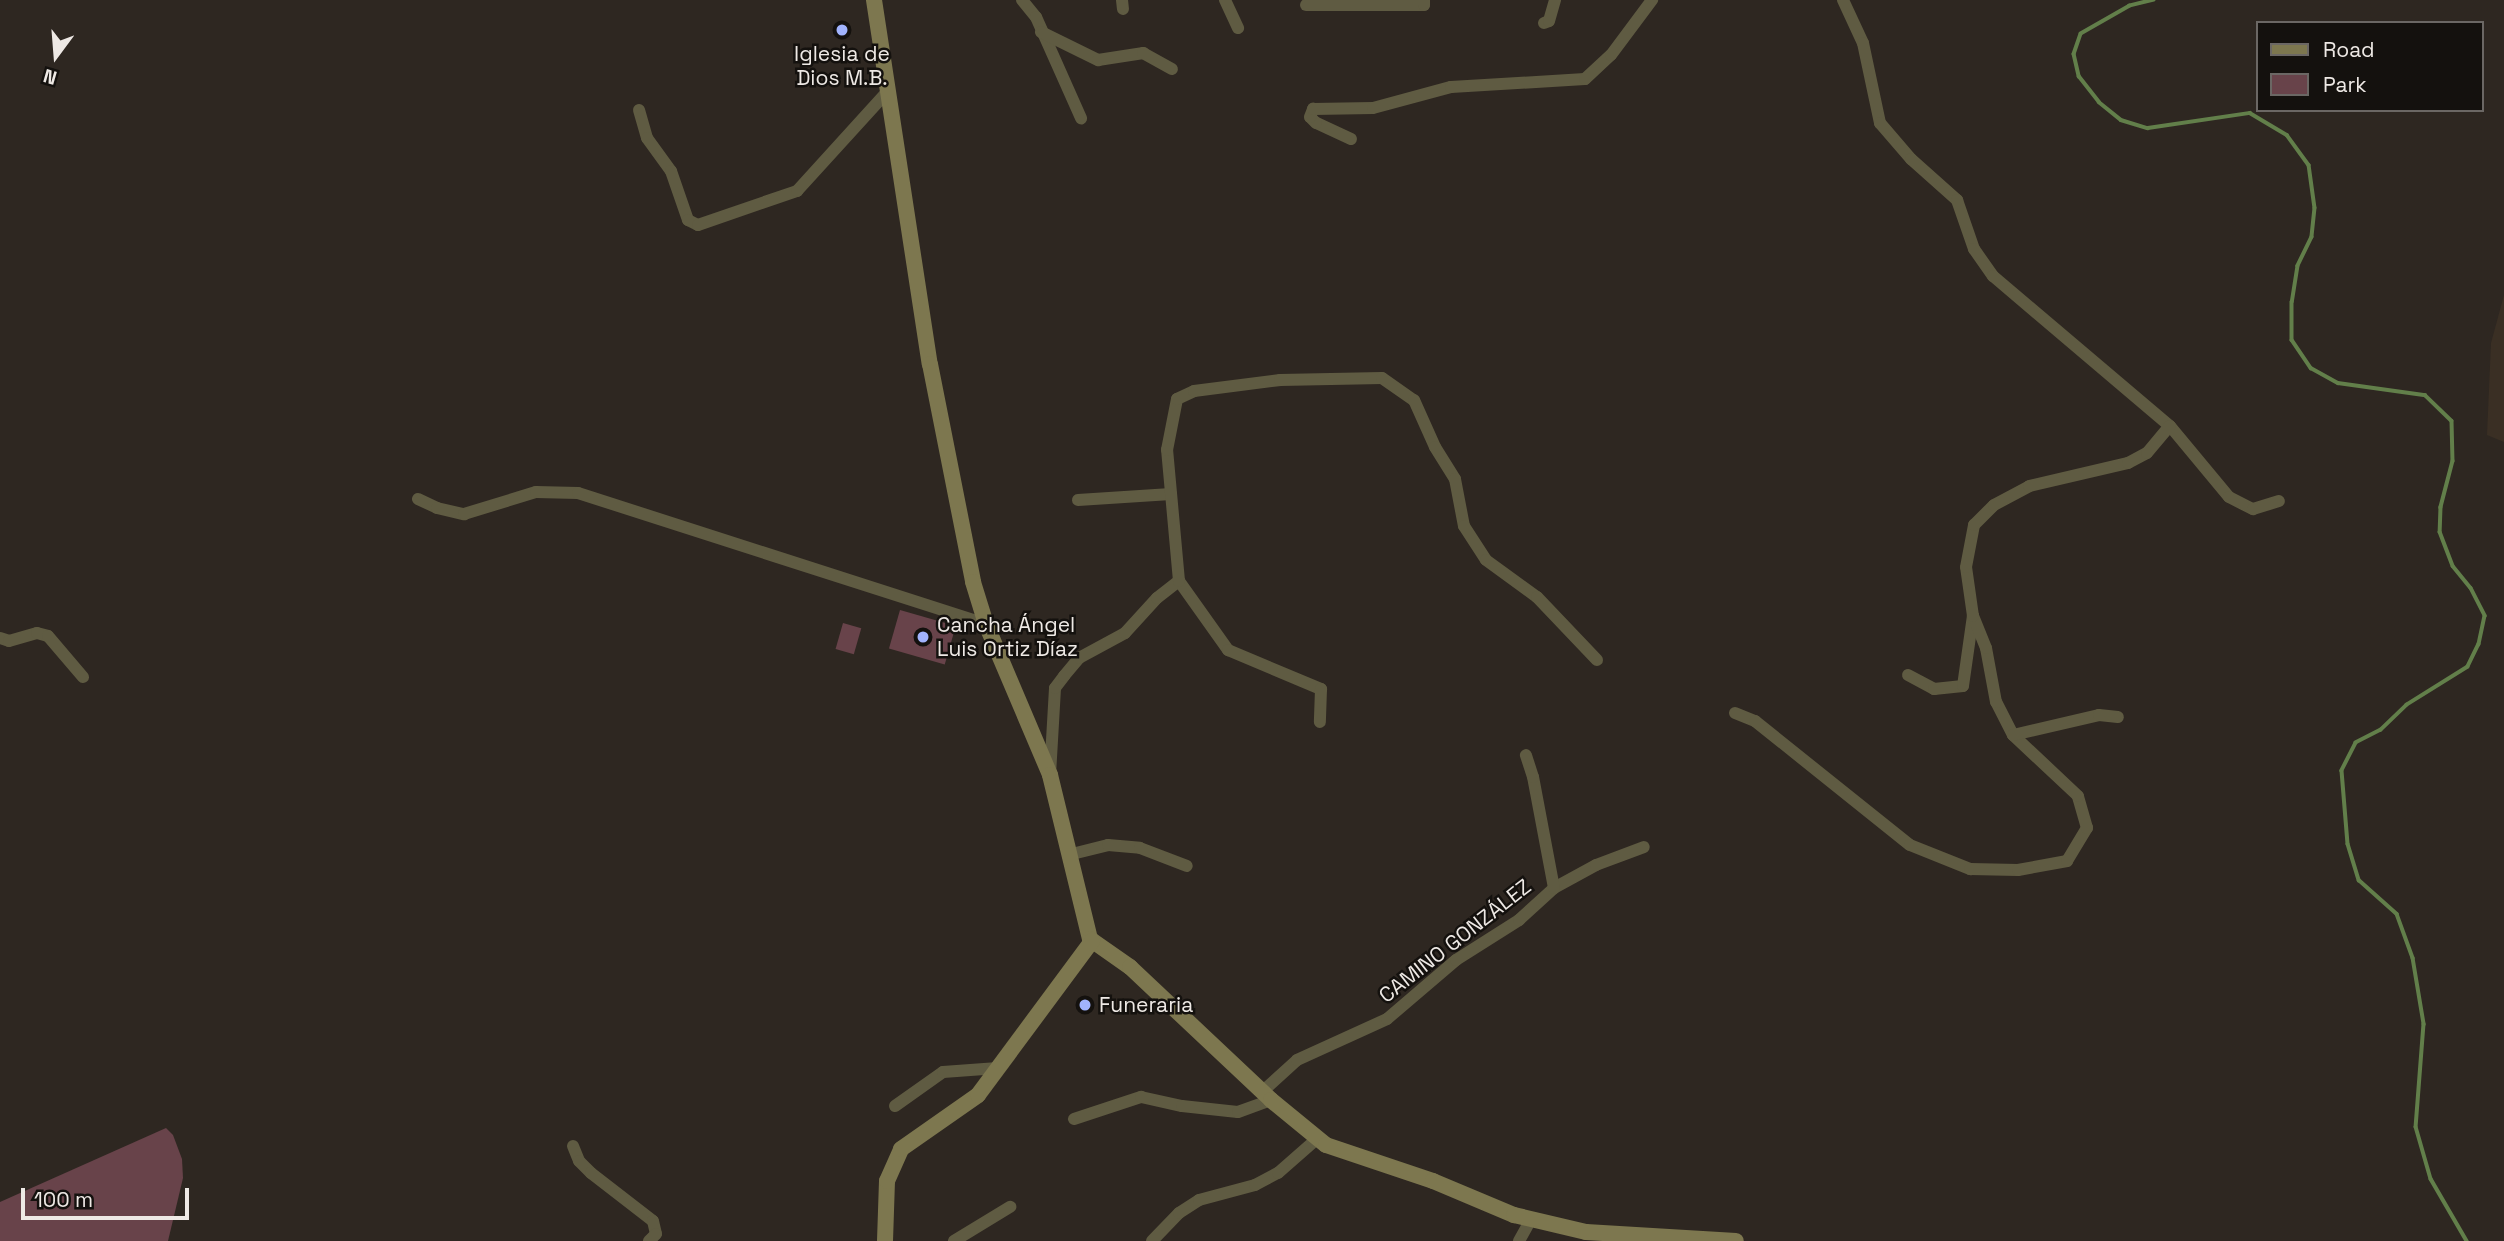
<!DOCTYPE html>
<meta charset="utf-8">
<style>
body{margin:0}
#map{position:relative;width:2504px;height:1241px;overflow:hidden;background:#2e2721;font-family:"Space Grotesk",sans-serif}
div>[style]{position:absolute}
.built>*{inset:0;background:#3a2f24}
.green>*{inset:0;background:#68434a;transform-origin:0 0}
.stream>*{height:3.5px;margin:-1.75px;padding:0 1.75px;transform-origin:1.75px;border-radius:1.75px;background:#627f4a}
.street>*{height:12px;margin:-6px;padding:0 6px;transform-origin:6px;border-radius:6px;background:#5f5b42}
.secondary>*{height:16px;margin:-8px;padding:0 8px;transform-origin:8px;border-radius:8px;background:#7d774f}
.dots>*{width:19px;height:19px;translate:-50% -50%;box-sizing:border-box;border:4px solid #14110e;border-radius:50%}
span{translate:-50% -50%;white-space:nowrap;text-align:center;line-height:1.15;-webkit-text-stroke:5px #14110e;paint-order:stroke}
.poi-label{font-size:21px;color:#eee9e5}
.left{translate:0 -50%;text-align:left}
.street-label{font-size:21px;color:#eee9e5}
.legend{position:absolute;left:2256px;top:21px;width:228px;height:91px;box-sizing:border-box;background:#14110e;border:2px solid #6b6764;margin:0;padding:9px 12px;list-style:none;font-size:21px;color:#eee9e5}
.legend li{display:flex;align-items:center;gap:14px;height:35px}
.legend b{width:35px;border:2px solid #6b6764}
.north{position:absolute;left:21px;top:21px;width:70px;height:70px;-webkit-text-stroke:5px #14110e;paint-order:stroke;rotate:196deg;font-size:19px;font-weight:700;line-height:28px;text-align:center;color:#eee9e5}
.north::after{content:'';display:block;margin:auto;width:24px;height:32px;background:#eee9e5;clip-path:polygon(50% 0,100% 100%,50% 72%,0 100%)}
.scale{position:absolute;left:21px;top:1188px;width:168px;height:32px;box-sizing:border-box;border:4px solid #eee9e5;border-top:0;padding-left:9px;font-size:21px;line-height:24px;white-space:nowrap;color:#eee9e5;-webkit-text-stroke:5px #14110e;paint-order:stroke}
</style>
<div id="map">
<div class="built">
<div style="clip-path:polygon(2504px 295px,2504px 442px,2487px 435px,2491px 343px)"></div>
</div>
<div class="green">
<div style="left:900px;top:610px;width:58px;height:40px;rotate:16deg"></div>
<div style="left:843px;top:623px;width:19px;height:27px;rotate:16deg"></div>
<div style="clip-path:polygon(166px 1128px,173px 1135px,182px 1159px,183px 1178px,168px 1241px,0 1241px,0 1202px)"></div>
</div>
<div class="stream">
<div style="left:2154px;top:0;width:25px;rotate:166deg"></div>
<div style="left:2130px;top:6px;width:56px;rotate:150.3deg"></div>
<div style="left:2081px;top:34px;width:21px;rotate:109deg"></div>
<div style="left:2074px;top:54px;width:23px;rotate:77deg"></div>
<div style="left:2079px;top:76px;width:33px;rotate:52deg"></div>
<div style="left:2099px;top:102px;width:28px;rotate:39deg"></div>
<div style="left:2121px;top:120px;width:28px;rotate:17deg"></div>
<div style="left:2148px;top:128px;width:103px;rotate:-8.4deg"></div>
<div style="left:2250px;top:113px;width:43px;rotate:30.7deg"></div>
<div style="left:2287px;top:135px;width:37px;rotate:54deg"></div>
<div style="left:2309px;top:165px;width:43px;rotate:82.1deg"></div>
<div style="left:2315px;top:208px;width:29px;rotate:96deg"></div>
<div style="left:2312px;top:237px;width:32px;rotate:116deg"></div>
<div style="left:2298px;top:266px;width:36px;rotate:99deg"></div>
<div style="left:2292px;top:302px;width:38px;rotate:90deg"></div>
<div style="left:2292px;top:340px;width:34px;rotate:56deg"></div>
<div style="left:2311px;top:368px;width:31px;rotate:29deg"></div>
<div style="left:2338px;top:383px;width:88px;rotate:7.9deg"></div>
<div style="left:2425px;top:395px;width:37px;rotate:44deg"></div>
<div style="left:2452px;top:421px;width:40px;rotate:88.6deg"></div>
<div style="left:2453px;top:461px;width:48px;rotate:104.6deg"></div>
<div style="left:2441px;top:507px;width:25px;rotate:92deg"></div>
<div style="left:2440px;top:532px;width:36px;rotate:69deg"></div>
<div style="left:2453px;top:566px;width:28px;rotate:51deg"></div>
<div style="left:2471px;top:588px;width:31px;rotate:63deg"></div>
<div style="left:2485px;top:616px;width:29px;rotate:102deg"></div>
<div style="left:2479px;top:644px;width:25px;rotate:116deg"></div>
<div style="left:2468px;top:667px;width:72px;rotate:148.1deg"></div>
<div style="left:2407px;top:705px;width:36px;rotate:136deg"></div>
<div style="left:2381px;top:730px;width:28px;rotate:153deg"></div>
<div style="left:2356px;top:743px;width:31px;rotate:117deg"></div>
<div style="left:2342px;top:771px;width:73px;rotate:85.3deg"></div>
<div style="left:2348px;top:844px;width:38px;rotate:73deg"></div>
<div style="left:2359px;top:880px;width:51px;rotate:41.8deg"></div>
<div style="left:2397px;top:914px;width:47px;rotate:70deg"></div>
<div style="left:2413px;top:958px;width:67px;rotate:80.5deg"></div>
<div style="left:2424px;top:1024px;width:103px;rotate:94.4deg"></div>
<div style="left:2416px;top:1127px;width:54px;rotate:73.9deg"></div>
<div style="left:2431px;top:1179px;width:72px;rotate:59.9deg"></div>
</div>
<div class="street">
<div style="left:1022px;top:0;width:22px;rotate:51deg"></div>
<div style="left:1036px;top:17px;width:111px;rotate:66deg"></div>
<div style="left:1122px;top:0;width:9px;rotate:84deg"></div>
<div style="left:1225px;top:0;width:31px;rotate:65deg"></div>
<div style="left:1843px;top:0;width:47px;rotate:65.1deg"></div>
<div style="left:1863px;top:43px;width:82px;rotate:78deg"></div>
<div style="left:1880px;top:123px;width:48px;rotate:49.3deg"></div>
<div style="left:1911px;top:159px;width:62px;rotate:41.7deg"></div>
<div style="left:1957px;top:200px;width:52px;rotate:70.9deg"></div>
<div style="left:1974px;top:249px;width:33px;rotate:55deg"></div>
<div style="left:1993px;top:276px;width:232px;rotate:40.3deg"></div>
<div style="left:2170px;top:426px;width:92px;rotate:50.3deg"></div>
<div style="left:2229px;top:497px;width:27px;rotate:27deg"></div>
<div style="left:2253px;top:509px;width:27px;rotate:-17deg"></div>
<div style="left:1306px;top:5px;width:118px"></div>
<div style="left:1424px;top:5px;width:5px;rotate:-90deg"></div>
<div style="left:1544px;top:23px;width:5px;rotate:-22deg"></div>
<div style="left:1549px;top:21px;width:22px;rotate:-74deg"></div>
<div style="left:1041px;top:32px;width:64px;rotate:26.2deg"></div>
<div style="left:1098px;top:60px;width:46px;rotate:-8.8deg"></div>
<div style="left:1143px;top:53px;width:33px;rotate:29deg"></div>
<div style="left:639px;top:110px;width:29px;rotate:74deg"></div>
<div style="left:647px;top:138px;width:41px;rotate:54deg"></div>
<div style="left:671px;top:171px;width:52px;rotate:70.9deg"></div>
<div style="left:688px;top:220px;width:11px;rotate:27deg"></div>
<div style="left:698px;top:225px;width:105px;rotate:-19deg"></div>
<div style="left:797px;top:191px;width:135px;rotate:-47.7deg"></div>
<div style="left:1351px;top:139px;width:38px;rotate:-155deg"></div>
<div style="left:1316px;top:123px;width:8px;rotate:-135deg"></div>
<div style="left:1310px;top:117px;width:9px;rotate:-69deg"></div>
<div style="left:1313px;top:109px;width:60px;rotate:-1deg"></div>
<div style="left:1373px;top:108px;width:81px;rotate:-15.1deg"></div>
<div style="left:1451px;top:87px;width:134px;rotate:-3.4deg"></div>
<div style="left:1585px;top:79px;width:35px;rotate:-43deg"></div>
<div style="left:1611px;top:55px;width:69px;rotate:-53.3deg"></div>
<div style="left:418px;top:499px;width:21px;rotate:25deg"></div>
<div style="left:437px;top:508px;width:28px;rotate:13deg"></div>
<div style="left:464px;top:514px;width:75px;rotate:-17deg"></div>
<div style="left:536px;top:492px;width:42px;rotate:1.4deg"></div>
<div style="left:578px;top:493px;width:429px;rotate:17.8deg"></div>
<div style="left:1078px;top:500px;width:93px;rotate:-3.7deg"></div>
<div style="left:1179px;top:581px;width:85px;rotate:54.6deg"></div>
<div style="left:1228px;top:650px;width:101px;rotate:22.8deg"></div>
<div style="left:1321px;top:689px;width:33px;rotate:92deg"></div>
<div style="left:0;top:638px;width:9px;rotate:18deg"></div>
<div style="left:9px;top:641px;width:29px;rotate:-16deg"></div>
<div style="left:37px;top:633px;width:11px;rotate:15deg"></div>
<div style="left:48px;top:636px;width:54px;rotate:49.5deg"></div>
<div style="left:1908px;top:675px;width:30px;rotate:28deg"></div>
<div style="left:1934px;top:689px;width:29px;rotate:-6deg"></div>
<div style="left:1963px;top:686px;width:71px;rotate:-81.9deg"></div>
<div style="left:1735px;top:713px;width:22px;rotate:22deg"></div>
<div style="left:1755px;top:721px;width:198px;rotate:38.7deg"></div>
<div style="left:1910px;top:845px;width:65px;rotate:21.8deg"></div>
<div style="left:1970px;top:869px;width:48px;rotate:1.2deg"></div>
<div style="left:2018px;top:870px;width:50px;rotate:-10.4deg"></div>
<div style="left:2067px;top:861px;width:39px;rotate:-59deg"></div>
<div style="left:2087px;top:828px;width:33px;rotate:-106deg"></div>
<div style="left:2078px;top:796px;width:89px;rotate:-136.8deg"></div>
<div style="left:2013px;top:735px;width:37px;rotate:-117deg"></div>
<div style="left:1996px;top:702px;width:55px;rotate:-100.5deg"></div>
<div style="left:1986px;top:648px;width:35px;rotate:-112deg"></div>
<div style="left:1973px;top:616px;width:49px;rotate:-98.1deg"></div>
<div style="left:1966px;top:567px;width:43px;rotate:-79.2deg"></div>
<div style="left:1974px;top:525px;width:28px;rotate:-45deg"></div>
<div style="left:1994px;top:505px;width:40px;rotate:-28deg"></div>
<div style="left:2029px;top:486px;width:102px;rotate:-13.1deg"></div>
<div style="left:2128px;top:463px;width:21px;rotate:-28deg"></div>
<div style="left:2147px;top:453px;width:35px;rotate:-50deg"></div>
<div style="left:2013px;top:735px;width:88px;rotate:-13.1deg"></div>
<div style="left:2099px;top:715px;width:19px;rotate:6deg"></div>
<div style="left:1050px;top:775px;width:87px;rotate:-86.7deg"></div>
<div style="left:1055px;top:688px;width:15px;rotate:-53deg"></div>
<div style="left:1064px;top:676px;width:23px;rotate:-50deg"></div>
<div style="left:1079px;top:658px;width:52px;rotate:-28.5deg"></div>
<div style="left:1125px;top:633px;width:47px;rotate:-47.6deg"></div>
<div style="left:1157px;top:598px;width:28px;rotate:-38deg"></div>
<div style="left:1179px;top:581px;width:132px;rotate:-95.2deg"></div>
<div style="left:1167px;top:450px;width:52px;rotate:-78.9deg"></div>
<div style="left:1177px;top:399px;width:19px;rotate:-25deg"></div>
<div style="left:1194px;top:391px;width:87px;rotate:-7.3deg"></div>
<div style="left:1280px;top:380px;width:102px;rotate:-1.1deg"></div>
<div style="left:1382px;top:378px;width:39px;rotate:35deg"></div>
<div style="left:1414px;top:400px;width:51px;rotate:65.9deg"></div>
<div style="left:1435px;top:447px;width:38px;rotate:58deg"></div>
<div style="left:1455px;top:479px;width:48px;rotate:79.2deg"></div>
<div style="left:1464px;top:526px;width:40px;rotate:57.1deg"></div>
<div style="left:1486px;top:560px;width:63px;rotate:36deg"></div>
<div style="left:1537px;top:597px;width:87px;rotate:46.4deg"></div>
<div style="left:1068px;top:855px;width:41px;rotate:-14deg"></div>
<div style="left:1108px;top:845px;width:32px;rotate:5deg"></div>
<div style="left:1140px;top:848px;width:50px;rotate:21deg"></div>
<div style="left:1554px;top:888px;width:48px;rotate:-28.7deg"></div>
<div style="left:1596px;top:865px;width:51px;rotate:-20.6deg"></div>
<div style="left:1262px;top:1092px;width:47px;rotate:-42.4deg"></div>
<div style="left:1297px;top:1060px;width:99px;rotate:-24.5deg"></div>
<div style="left:1387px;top:1019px;width:91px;rotate:-40.5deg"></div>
<div style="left:1456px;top:960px;width:75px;rotate:-32.4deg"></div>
<div style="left:1519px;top:920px;width:47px;rotate:-42.4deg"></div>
<div style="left:1554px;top:888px;width:113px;rotate:-100.7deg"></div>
<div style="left:1533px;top:777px;width:23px;rotate:-108deg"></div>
<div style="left:895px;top:1106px;width:59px;rotate:-35.3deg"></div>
<div style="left:943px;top:1072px;width:55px;rotate:-4.2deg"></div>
<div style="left:1074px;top:1119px;width:71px;rotate:-18.2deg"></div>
<div style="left:1141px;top:1097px;width:42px;rotate:12.4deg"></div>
<div style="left:1182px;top:1106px;width:56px;rotate:6.1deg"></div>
<div style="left:1238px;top:1112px;width:35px;rotate:-20deg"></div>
<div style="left:573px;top:1146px;width:16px;rotate:68deg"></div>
<div style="left:579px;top:1161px;width:17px;rotate:45deg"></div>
<div style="left:591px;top:1173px;width:78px;rotate:37.7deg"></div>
<div style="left:653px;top:1221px;width:13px;rotate:77deg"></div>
<div style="left:656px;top:1234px;width:10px;rotate:135deg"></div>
<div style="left:954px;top:1241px;width:66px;rotate:-31.3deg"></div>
<div style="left:1152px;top:1241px;width:39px;rotate:-46deg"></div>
<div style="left:1179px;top:1213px;width:24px;rotate:-33deg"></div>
<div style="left:1199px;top:1200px;width:58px;rotate:-15deg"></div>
<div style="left:1255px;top:1185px;width:26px;rotate:-28deg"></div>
<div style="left:1278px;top:1173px;width:53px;rotate:-41.2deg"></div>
<div style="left:1519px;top:1241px;width:25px;rotate:-61deg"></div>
</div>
<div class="secondary">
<div style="left:874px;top:0;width:368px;rotate:81.3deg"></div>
<div style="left:930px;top:364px;width:222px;rotate:78.8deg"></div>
<div style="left:973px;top:582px;width:44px;rotate:72.8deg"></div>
<div style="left:986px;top:624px;width:164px;rotate:67deg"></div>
<div style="left:1050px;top:775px;width:169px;rotate:76.3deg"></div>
<div style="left:1090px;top:939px;width:49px;rotate:35deg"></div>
<div style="left:1130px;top:967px;width:194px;rotate:43.3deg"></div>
<div style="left:1271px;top:1100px;width:71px;rotate:39.3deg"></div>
<div style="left:1326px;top:1145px;width:113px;rotate:18.6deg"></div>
<div style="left:1433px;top:1181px;width:88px;rotate:22.8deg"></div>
<div style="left:1514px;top:1215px;width:74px;rotate:13.3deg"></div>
<div style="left:1586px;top:1232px;width:150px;rotate:3.4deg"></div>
<div style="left:885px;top:1241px;width:60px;rotate:-88.1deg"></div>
<div style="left:887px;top:1181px;width:35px;rotate:-66deg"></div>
<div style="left:901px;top:1149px;width:94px;rotate:-35deg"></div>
<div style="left:978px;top:1095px;width:192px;rotate:-53.5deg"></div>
</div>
<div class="dots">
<div style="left:842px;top:30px;background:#a1b3fd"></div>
<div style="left:923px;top:637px;background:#a1b3fd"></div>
<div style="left:1085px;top:1005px;background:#a1b3fd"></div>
</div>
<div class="poi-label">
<span style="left:842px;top:66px">Iglesia de<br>Dios M.B.</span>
<span class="left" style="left:937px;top:637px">Cancha Ángel<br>Luis Ortiz Díaz</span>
<span class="left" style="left:1099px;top:1005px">Funeraria</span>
</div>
<div class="street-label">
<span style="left:1455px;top:941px;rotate:-38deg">CAMINO GONZÁLEZ</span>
</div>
<ul class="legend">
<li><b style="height:9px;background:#7d774f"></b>Road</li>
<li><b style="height:19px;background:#68434a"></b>Park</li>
</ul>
<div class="north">N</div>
<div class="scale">100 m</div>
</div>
